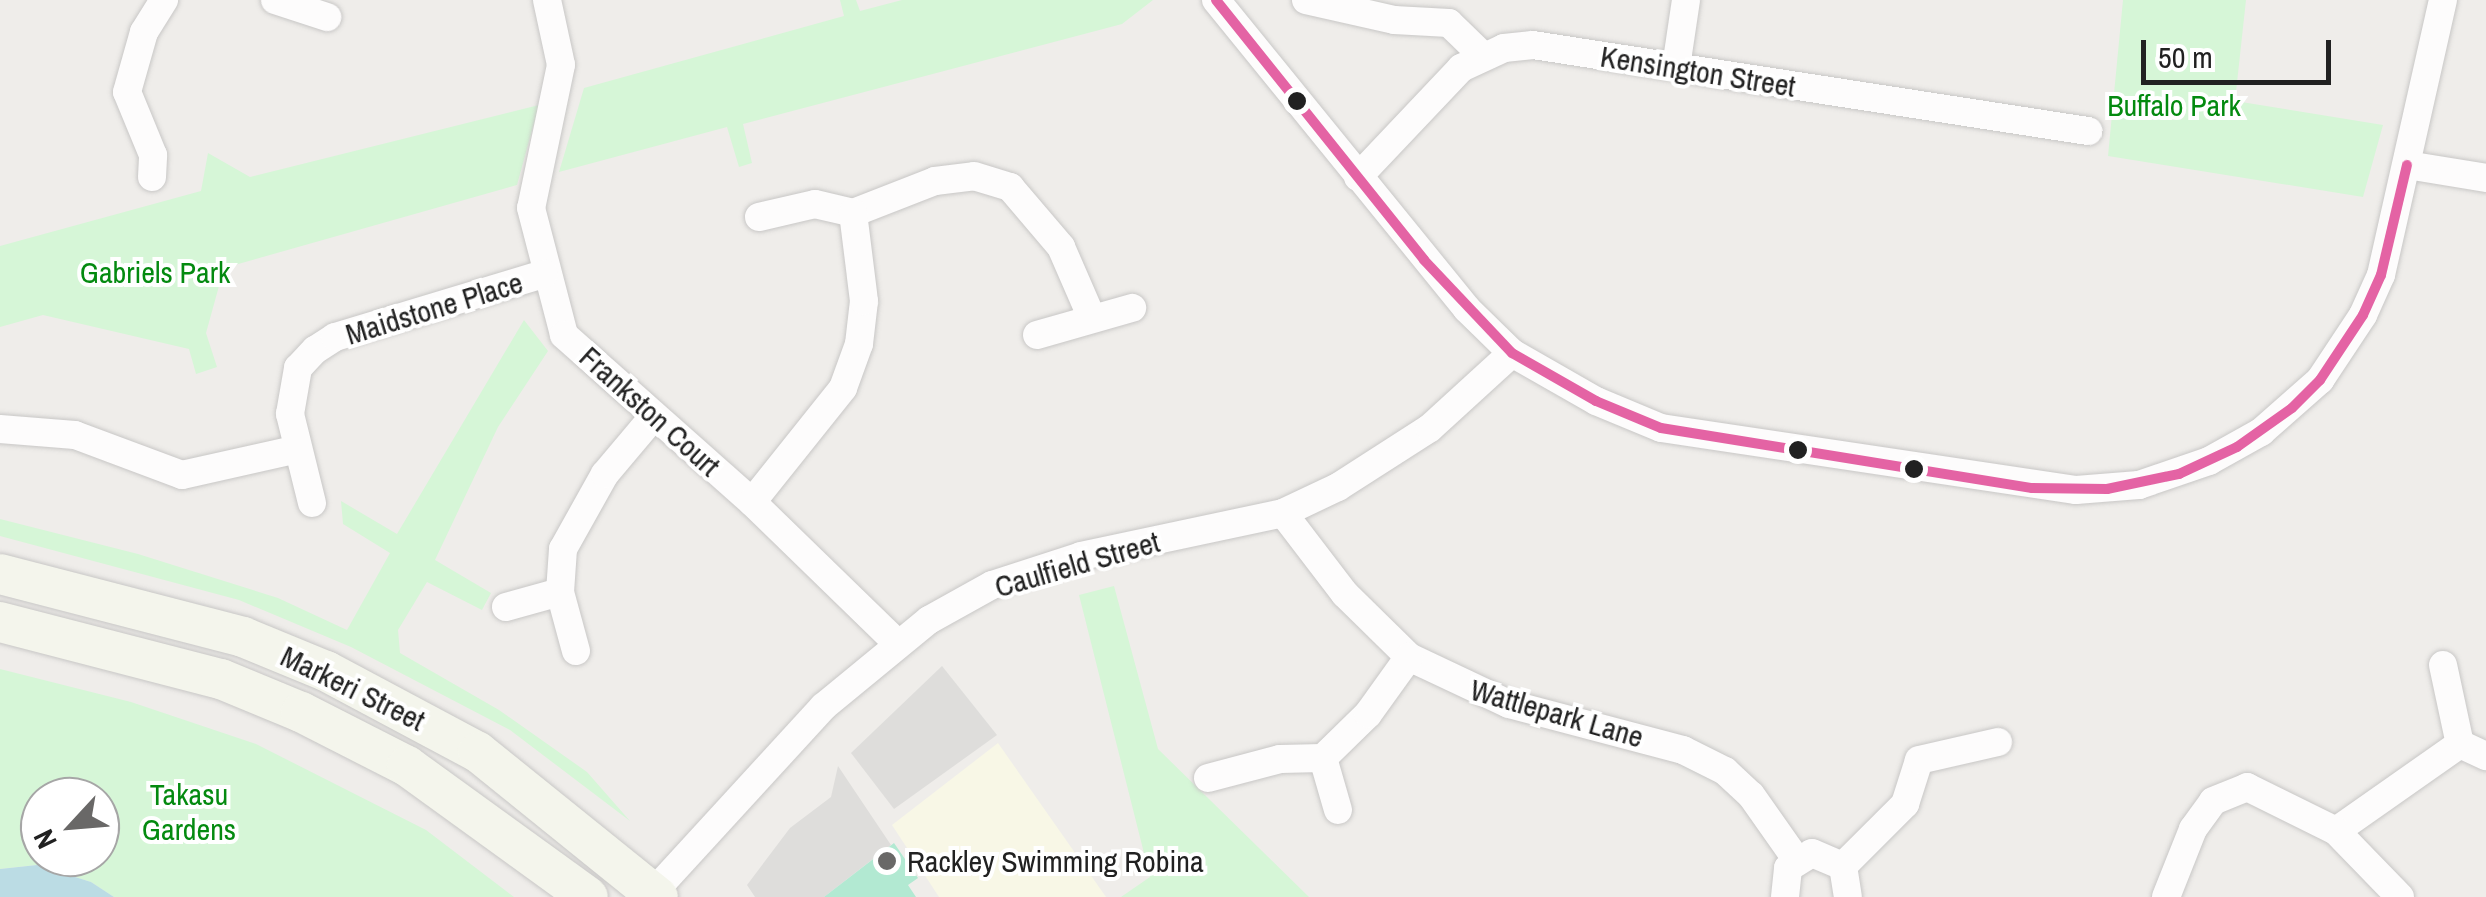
<!DOCTYPE html>
<style>
body{margin:0}
#map{position:relative;width:2486px;height:897px;overflow:hidden;background:#efedea;font-family:"Archivo Narrow",sans-serif}
div>[style]{position:absolute}
.residential>*{inset:0;background:#dedddb}
.education>*{inset:0;background:#f8f7e6}
.park>*{inset:0;background:#d6f6d7}
.pitch>*{inset:0;background:#b2e9d2}
.water>*{inset:0;background:#bbdce4}
.roads{filter:drop-shadow(0 0 2px #c8c7c6) drop-shadow(0 0 2px #c8c7c6)}
.minor>*{height:28px;margin:-14px;padding:0 14px;transform-origin:14px;border-radius:14px;background:#fdfcfc}
.secondary>*{height:40px;margin:-20px;padding:0 20px;transform-origin:20px;border-radius:20px;background:#f4f5ec}
.bus-1>*{height:10px;margin:-5px;padding:0 5px;transform-origin:5px;border-radius:5px;background:#e463a4}
.dots>*{width:28px;height:28px;translate:-50% -50%;box-sizing:border-box;border:5px solid #fff;border-radius:50%}
span{translate:-50% -50%;white-space:nowrap;text-align:center;line-height:1.15;-webkit-text-stroke:8px #fff;paint-order:stroke}
.street-label{font-size:30px;color:#212121}
.park-label{font-size:30px;color:#048a10}
.poi-label{font-size:30px;color:#212121}
.left{translate:0 -50%;text-align:left}
.north{position:absolute;left:20px;top:777px;width:100px;height:100px;box-sizing:border-box;background:#fff;border:2px solid #a6a6a6;border-radius:50%;rotate:244deg;font-size:28px;font-weight:700;line-height:40px;text-align:center;color:#212121}
.north::after{content:'';display:block;margin:auto;width:35px;height:45px;background:#696867;clip-path:polygon(50% 0,100% 100%,50% 72%,0 100%)}
.scale{position:absolute;left:2141px;top:40px;width:190px;height:45px;box-sizing:border-box;border:5px solid #212121;border-top:0;padding-left:12px;font-size:30px;line-height:35px;white-space:nowrap;color:#212121;-webkit-text-stroke:8px #fff;paint-order:stroke}
</style>
<div id="map">
<div class="residential">
<div style="clip-path:polygon(942px 666px,997px 735px,894px 809px,851px 753px)"></div>
<div style="clip-path:polygon(838px 766px,891px 845px,824px 897px,755px 897px,747px 885px,790px 828px,831px 797px)"></div>
</div>
<div class="education">
<div style="clip-path:polygon(998px 743px,1106px 897px,939px 897px,892px 825px)"></div>
</div>
<div class="park">
<div style="clip-path:polygon(840px 0,856px 0,860px 11px,902px 0,1153px 0,1122px 24px,743px 124px,752px 163px,739px 167px,727px 127px,559px 172px,584px 88px,844px 16px)"></div>
<div style="clip-path:polygon(2123px 0,2246px 0,2235px 101px,2383px 125px,2363px 197px,2108px 156px)"></div>
<div style="clip-path:polygon(539px 105px,517px 185px,224px 268px,206px 333px,217px 367px,196px 374px,189px 349px,43px 315px,0 327px,0 246px,201px 191px,208px 153px,250px 177px)"></div>
<div style="clip-path:polygon(524px 320px,548px 351px,498px 427px,435px 560px,491px 593px,482px 610px,427px 582px,398px 630px,400px 653px,499px 710px,587px 772px,630px 821px,510px 730px,351px 647px,239px 600px,0 536px,0 519px,138px 554px,278px 598px,347px 630px,390px 553px,343px 524px,341px 501px,397px 534px)"></div>
<div style="clip-path:polygon(1114px 586px,1158px 749px,1309px 897px,1121px 897px,1150px 877px,1079px 595px)"></div>
<div style="clip-path:polygon(evenodd,0 669px,131px 702px,256px 744px,426px 830px,514px 897px,114px 897px,91px 882px,37px 865px,0 869px,0 669px,40px 797px,100px 797px,100px 857px,40px 857px,40px 797px)"></div>
</div>
<div class="pitch">
<div style="clip-path:polygon(894px 843px,918px 878px,908px 885px,916px 897px,824px 897px)"></div>
</div>
<div class="water">
<div style="clip-path:polygon(37px 865px,91px 882px,114px 897px,0 897px,0 869px)"></div>
</div>
<div class="roads">
<div class="minor">
<div style="left:275px;top:0;width:55px;rotate:18.1deg"></div>
<div style="left:547px;top:0;width:66px;rotate:77.8deg"></div>
<div style="left:561px;top:65px;width:146px;rotate:101.8deg"></div>
<div style="left:531px;top:208px;width:131px;rotate:75.4deg"></div>
<div style="left:564px;top:335px;width:251px;rotate:41.6deg"></div>
<div style="left:752px;top:502px;width:202px;rotate:44.2deg"></div>
<div style="left:1216px;top:0;width:398px;rotate:50.9deg"></div>
<div style="left:1467px;top:309px;width:63px;rotate:44.4deg"></div>
<div style="left:1512px;top:353px;width:97px;rotate:29.7deg"></div>
<div style="left:1596px;top:401px;width:70px;rotate:22.6deg"></div>
<div style="left:1661px;top:428px;width:420px;rotate:8.5deg"></div>
<div style="left:2076px;top:490px;width:63px;rotate:-4.5deg"></div>
<div style="left:2139px;top:485px;width:74px;rotate:-18.9deg"></div>
<div style="left:2209px;top:461px;width:60px;rotate:-29.1deg"></div>
<div style="left:2261px;top:432px;width:79px;rotate:-41.4deg"></div>
<div style="left:2320px;top:380px;width:78px;rotate:-56.5deg"></div>
<div style="left:2363px;top:315px;width:44px;rotate:-65.8deg"></div>
<div style="left:2381px;top:275px;width:282px;rotate:-77.3deg"></div>
<div style="left:1306px;top:0;width:90px;rotate:12.8deg"></div>
<div style="left:1394px;top:20px;width:55px;rotate:3.1deg"></div>
<div style="left:1449px;top:23px;width:46px;rotate:44.1deg"></div>
<div style="left:1676px;top:67px;width:68px;rotate:-81.5deg"></div>
<div style="left:2407px;top:165px;width:80px;rotate:9.3deg"></div>
<div style="left:152px;top:177px;width:22px;rotate:-87deg"></div>
<div style="left:153px;top:155px;width:68px;rotate:-112.4deg"></div>
<div style="left:127px;top:92px;width:62px;rotate:-74.2deg"></div>
<div style="left:144px;top:32px;width:38px;rotate:-58deg"></div>
<div style="left:1358px;top:177px;width:150px;rotate:-46.6deg"></div>
<div style="left:1461px;top:68px;width:47px;rotate:-24.9deg"></div>
<div style="left:1504px;top:48px;width:29px;rotate:-6deg"></div>
<div style="left:1533px;top:45px;width:562px;rotate:8.81deg"></div>
<div style="left:759px;top:217px;width:57px;rotate:-13.1deg"></div>
<div style="left:815px;top:204px;width:39px;rotate:13deg"></div>
<div style="left:853px;top:213px;width:88px;rotate:-21.3deg"></div>
<div style="left:935px;top:181px;width:39px;rotate:-7deg"></div>
<div style="left:974px;top:176px;width:38px;rotate:17deg"></div>
<div style="left:1010px;top:187px;width:79px;rotate:49.6deg"></div>
<div style="left:1061px;top:247px;width:75px;rotate:66.5deg"></div>
<div style="left:1037px;top:335px;width:99px;rotate:-15.9deg"></div>
<div style="left:0;top:429px;width:75px;rotate:4.6deg"></div>
<div style="left:75px;top:435px;width:114px;rotate:20.5deg"></div>
<div style="left:182px;top:475px;width:115px;rotate:-12.6deg"></div>
<div style="left:752px;top:502px;width:146px;rotate:-51.4deg"></div>
<div style="left:843px;top:388px;width:47px;rotate:-70deg"></div>
<div style="left:859px;top:344px;width:43px;rotate:-83.4deg"></div>
<div style="left:864px;top:301px;width:89px;rotate:-97.1deg"></div>
<div style="left:312px;top:503px;width:92px;rotate:-103.9deg"></div>
<div style="left:290px;top:414px;width:47px;rotate:-80.1deg"></div>
<div style="left:298px;top:368px;width:25px;rotate:-47deg"></div>
<div style="left:315px;top:350px;width:24px;rotate:-33deg"></div>
<div style="left:335px;top:337px;width:218px;rotate:-16.8deg"></div>
<div style="left:1283px;top:513px;width:102px;rotate:52.6deg"></div>
<div style="left:1345px;top:594px;width:90px;rotate:44.5deg"></div>
<div style="left:1409px;top:657px;width:110px;rotate:25.2deg"></div>
<div style="left:1509px;top:704px;width:180px;rotate:14.8deg"></div>
<div style="left:1683px;top:750px;width:47px;rotate:26.6deg"></div>
<div style="left:1725px;top:771px;width:35px;rotate:43deg"></div>
<div style="left:1751px;top:795px;width:78px;rotate:54.9deg"></div>
<div style="left:506px;top:607px;width:56px;rotate:-15.5deg"></div>
<div style="left:576px;top:651px;width:61px;rotate:-105.2deg"></div>
<div style="left:560px;top:592px;width:43px;rotate:-86deg"></div>
<div style="left:563px;top:549px;width:86px;rotate:-60.8deg"></div>
<div style="left:605px;top:474px;width:75px;rotate:-49.9deg"></div>
<div style="left:2443px;top:665px;width:81px;rotate:77.9deg"></div>
<div style="left:2460px;top:744px;width:29px;rotate:25deg"></div>
<div style="left:1323px;top:758px;width:54px;rotate:73.9deg"></div>
<div style="left:1208px;top:778px;width:74px;rotate:-14.8deg"></div>
<div style="left:1280px;top:759px;width:43px;rotate:-1.3deg"></div>
<div style="left:1323px;top:758px;width:63px;rotate:-44.4deg"></div>
<div style="left:1368px;top:714px;width:70px;rotate:-54.3deg"></div>
<div style="left:2336px;top:831px;width:151px;rotate:-35.1deg"></div>
<div style="left:1843px;top:866px;width:88px;rotate:-45deg"></div>
<div style="left:1905px;top:804px;width:46px;rotate:-72.3deg"></div>
<div style="left:1919px;top:760px;width:81px;rotate:-12.8deg"></div>
<div style="left:649px;top:897px;width:258px;rotate:-47.5deg"></div>
<div style="left:823px;top:707px;width:137px;rotate:-39.4deg"></div>
<div style="left:929px;top:620px;width:72px;rotate:-29.1deg"></div>
<div style="left:992px;top:585px;width:94px;rotate:-18deg"></div>
<div style="left:1081px;top:556px;width:207px;rotate:-12deg"></div>
<div style="left:1283px;top:513px;width:61px;rotate:-25.3deg"></div>
<div style="left:1338px;top:487px;width:109px;rotate:-32.7deg"></div>
<div style="left:1430px;top:428px;width:111px;rotate:-42.4deg"></div>
<div style="left:1785px;top:897px;width:29px;rotate:-84deg"></div>
<div style="left:1788px;top:868px;width:28px;rotate:-32deg"></div>
<div style="left:1812px;top:853px;width:34px;rotate:23deg"></div>
<div style="left:1843px;top:866px;width:31px;rotate:81deg"></div>
<div style="left:2166px;top:897px;width:73px;rotate:-68.3deg"></div>
<div style="left:2193px;top:829px;width:34px;rotate:-54deg"></div>
<div style="left:2213px;top:801px;width:37px;rotate:-22deg"></div>
<div style="left:2247px;top:787px;width:99px;rotate:26.3deg"></div>
<div style="left:2336px;top:831px;width:92px;rotate:45.9deg"></div>
</div>
<div class="secondary">
<div style="left:0;top:574px;width:251px;rotate:14.5deg"></div>
<div style="left:243px;top:637px;width:90px;rotate:22.3deg"></div>
<div style="left:326px;top:671px;width:172px;rotate:28.1deg"></div>
<div style="left:478px;top:752px;width:231px;rotate:38.9deg"></div>
<div style="left:0;top:622px;width:228px;rotate:14.5deg"></div>
<div style="left:221px;top:679px;width:87px;rotate:22.4deg"></div>
<div style="left:301px;top:712px;width:119px;rotate:27deg"></div>
<div style="left:407px;top:766px;width:223px;rotate:35.9deg"></div>
</div>
</div>
<div class="bus-1">
<div style="left:1216px;top:0;width:333px;rotate:51.3deg"></div>
<div style="left:1424px;top:260px;width:128px;rotate:46.6deg"></div>
<div style="left:1512px;top:353px;width:97px;rotate:29.7deg"></div>
<div style="left:1596px;top:401px;width:70px;rotate:22.6deg"></div>
<div style="left:1661px;top:428px;width:376px;rotate:9.2deg"></div>
<div style="left:2032px;top:488px;width:75px;rotate:0.8deg"></div>
<div style="left:2107px;top:489px;width:74px;rotate:-11.8deg"></div>
<div style="left:2179px;top:474px;width:64px;rotate:-25deg"></div>
<div style="left:2237px;top:447px;width:67px;rotate:-35.3deg"></div>
<div style="left:2292px;top:408px;width:40px;rotate:-45deg"></div>
<div style="left:2320px;top:380px;width:78px;rotate:-56.5deg"></div>
<div style="left:2363px;top:315px;width:44px;rotate:-65.8deg"></div>
<div style="left:2381px;top:275px;width:113px;rotate:-76.7deg"></div>
</div>
<div class="dots">
<div style="left:1297px;top:101px;background:#212121"></div>
<div style="left:1798px;top:450px;background:#212121"></div>
<div style="left:1914px;top:469px;background:#212121"></div>
<div style="left:887px;top:861px;background:#696867"></div>
</div>
<div class="street-label">
<span style="left:1698px;top:71px;rotate:9deg">Kensington Street</span>
<span style="left:434px;top:308px;rotate:-17deg">Maidstone Place</span>
<span style="left:650px;top:411px;rotate:42deg">Frankston Court</span>
<span style="left:1077px;top:564px;rotate:-16deg">Caulfield Street</span>
<span style="left:353px;top:688px;rotate:26deg">Markeri Street</span>
<span style="left:1557px;top:713px;rotate:16deg">Wattlepark Lane</span>
</div>
<div class="park-label">
<span style="left:2174px;top:105px">Buffalo Park</span>
<span style="left:155px;top:272px">Gabriels Park</span>
<span style="left:189px;top:811px">Takasu<br>Gardens</span>
</div>
<div class="poi-label">
<span class="left" style="left:907px;top:861px">Rackley Swimming Robina</span>
</div>
<div class="north">N</div>
<div class="scale">50 m</div>
</div>
